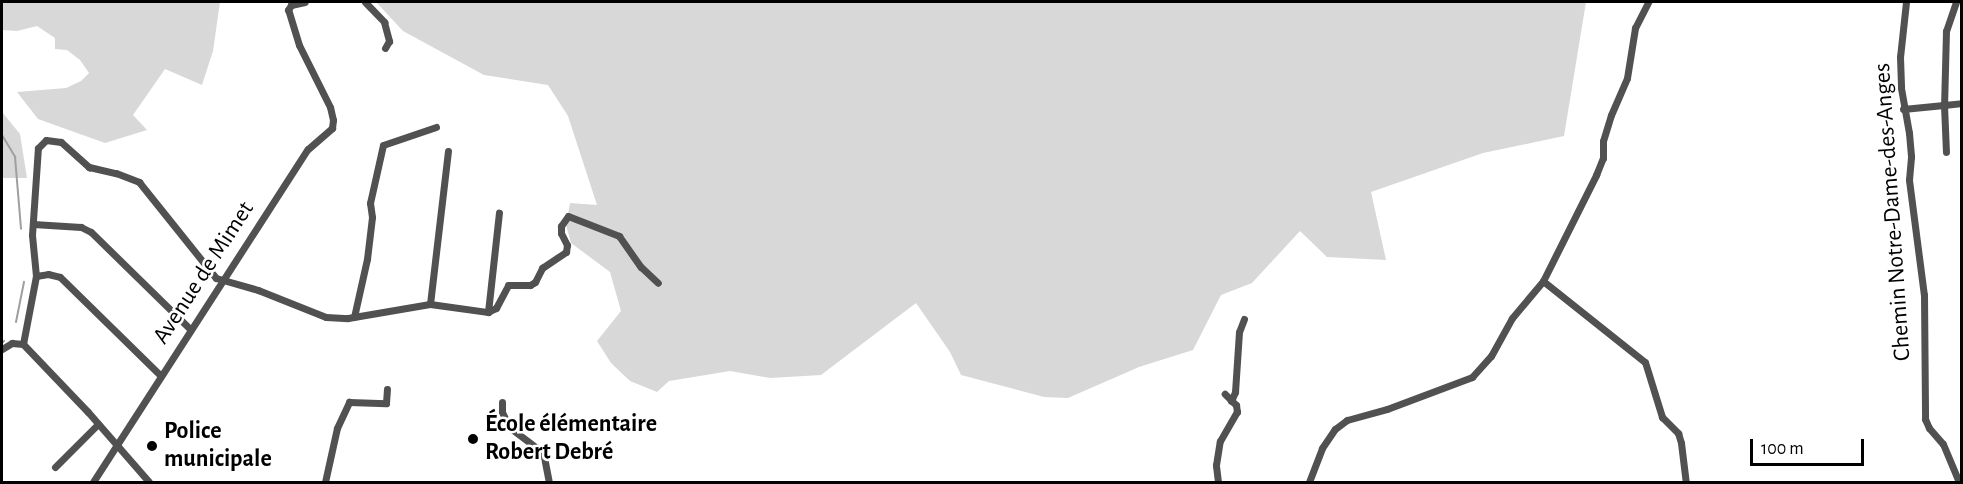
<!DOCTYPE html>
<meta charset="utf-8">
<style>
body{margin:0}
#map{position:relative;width:1963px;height:484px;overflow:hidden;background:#fff;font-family:"Alegreya Sans",sans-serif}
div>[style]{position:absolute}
.green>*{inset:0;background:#d8d8d8}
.stream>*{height:2px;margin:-1px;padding:0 1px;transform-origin:1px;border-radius:1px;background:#9f9f9f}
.minor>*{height:7px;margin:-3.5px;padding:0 3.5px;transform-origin:3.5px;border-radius:3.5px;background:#515151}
.dots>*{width:16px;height:16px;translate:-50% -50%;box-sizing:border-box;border:3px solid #fff;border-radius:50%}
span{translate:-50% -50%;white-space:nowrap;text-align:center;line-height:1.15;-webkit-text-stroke:5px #fff;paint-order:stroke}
.street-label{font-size:24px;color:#000}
.poi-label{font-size:24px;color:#000;font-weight:700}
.left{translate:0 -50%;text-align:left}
.frame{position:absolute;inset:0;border:3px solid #000;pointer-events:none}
.scale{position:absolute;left:1750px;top:439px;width:114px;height:27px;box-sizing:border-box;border:3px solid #000;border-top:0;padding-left:8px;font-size:18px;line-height:21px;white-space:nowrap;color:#000;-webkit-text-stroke:4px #fff;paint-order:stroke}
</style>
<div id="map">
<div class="green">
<div style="clip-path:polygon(2px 2px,220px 2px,213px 51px,202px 85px,165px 69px,133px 115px,147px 130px,105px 143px,38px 119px,17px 92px,66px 88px,81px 81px,89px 73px,80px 60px,67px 50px,55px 49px,55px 38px,37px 26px,17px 31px,2px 30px)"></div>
<div style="clip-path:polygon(376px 2px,1586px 2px,1564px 136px,1483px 153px,1371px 192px,1386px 260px,1327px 257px,1300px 231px,1252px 283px,1221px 295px,1193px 350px,1139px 367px,1068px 398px,1044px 397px,961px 375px,950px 352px,916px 303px,821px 375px,770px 378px,730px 371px,669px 381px,657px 392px,630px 381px,611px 363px,597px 341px,621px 311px,610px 272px,571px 243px,566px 225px,570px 203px,597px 205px,568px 116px,548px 85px,484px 75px,403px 31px)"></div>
<div style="clip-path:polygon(2px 112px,20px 134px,27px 178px,2px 178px)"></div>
</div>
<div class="stream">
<div style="left:2px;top:135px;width:26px;rotate:59deg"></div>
<div style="left:15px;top:157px;width:72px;rotate:85.2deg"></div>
<div style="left:16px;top:322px;width:41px;rotate:-78.7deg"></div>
<div style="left:2px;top:343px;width:3px;rotate:-45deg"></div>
</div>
<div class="minor">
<div style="left:365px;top:2px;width:28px;rotate:46deg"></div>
<div style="left:384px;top:22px;width:20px;rotate:75deg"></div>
<div style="left:389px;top:41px;width:8px;rotate:120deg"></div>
<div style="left:1906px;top:2px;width:55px;rotate:96.2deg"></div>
<div style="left:1900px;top:57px;width:31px;rotate:88deg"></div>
<div style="left:1901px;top:88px;width:46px;rotate:79.9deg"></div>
<div style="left:1909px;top:133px;width:24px;rotate:85deg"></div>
<div style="left:1911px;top:157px;width:23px;rotate:95deg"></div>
<div style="left:1909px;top:180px;width:116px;rotate:82.6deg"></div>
<div style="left:1924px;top:295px;width:124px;rotate:89.5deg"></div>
<div style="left:1925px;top:419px;width:10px;rotate:66deg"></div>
<div style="left:1929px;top:428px;width:21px;rotate:49deg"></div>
<div style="left:1943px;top:444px;width:41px;rotate:67.2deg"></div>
<div style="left:1956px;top:2px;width:31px;rotate:109deg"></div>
<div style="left:1946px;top:31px;width:74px;rotate:91.5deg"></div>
<div style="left:1944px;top:105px;width:18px;rotate:-6deg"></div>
<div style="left:1903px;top:109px;width:41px;rotate:-5.6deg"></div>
<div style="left:1944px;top:105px;width:47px;rotate:87.6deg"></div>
<div style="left:33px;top:224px;width:48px;rotate:3.6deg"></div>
<div style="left:81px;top:227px;width:11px;rotate:27deg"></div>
<div style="left:91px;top:232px;width:139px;rotate:44.4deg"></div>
<div style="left:36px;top:276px;width:12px;rotate:-9deg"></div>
<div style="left:48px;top:274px;width:12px;rotate:14deg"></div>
<div style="left:60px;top:277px;width:140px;rotate:44.4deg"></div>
<div style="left:1543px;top:281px;width:130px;rotate:38.5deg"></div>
<div style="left:1645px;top:362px;width:58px;rotate:72.8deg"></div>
<div style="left:1662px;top:417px;width:23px;rotate:45deg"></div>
<div style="left:1678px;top:433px;width:10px;rotate:73deg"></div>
<div style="left:1681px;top:443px;width:39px;rotate:83deg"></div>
<div style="left:430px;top:304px;width:154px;rotate:-83.3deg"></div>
<div style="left:488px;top:312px;width:100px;rotate:-83.7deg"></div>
<div style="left:354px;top:317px;width:59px;rotate:-77.4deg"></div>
<div style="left:367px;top:259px;width:42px;rotate:-83.2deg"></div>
<div style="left:372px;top:217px;width:14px;rotate:-98deg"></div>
<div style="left:370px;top:203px;width:59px;rotate:-77.4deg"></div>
<div style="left:383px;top:145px;width:56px;rotate:-18.8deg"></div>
<div style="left:23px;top:344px;width:69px;rotate:-79.2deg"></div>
<div style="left:36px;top:276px;width:41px;rotate:-95.6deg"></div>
<div style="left:32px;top:235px;width:87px;rotate:-86.1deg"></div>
<div style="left:38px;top:148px;width:11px;rotate:-45deg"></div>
<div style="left:46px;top:140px;width:15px;rotate:8deg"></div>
<div style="left:61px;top:142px;width:38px;rotate:42deg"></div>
<div style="left:89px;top:167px;width:28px;rotate:13deg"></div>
<div style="left:116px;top:173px;width:25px;rotate:21deg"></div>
<div style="left:139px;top:182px;width:123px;rotate:51.3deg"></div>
<div style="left:216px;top:278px;width:44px;rotate:15.9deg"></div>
<div style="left:258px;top:290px;width:73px;rotate:21.7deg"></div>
<div style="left:326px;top:317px;width:22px;rotate:3deg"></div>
<div style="left:348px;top:318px;width:83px;rotate:-9.7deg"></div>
<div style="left:430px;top:304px;width:59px;rotate:7.9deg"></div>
<div style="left:488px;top:312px;width:9px;rotate:-27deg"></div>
<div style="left:496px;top:308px;width:26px;rotate:-62deg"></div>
<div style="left:508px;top:285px;width:22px"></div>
<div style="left:530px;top:285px;width:6px;rotate:-31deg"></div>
<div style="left:535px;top:282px;width:16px;rotate:-63deg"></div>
<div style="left:542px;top:268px;width:29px;rotate:-34deg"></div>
<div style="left:566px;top:252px;width:7px;rotate:-82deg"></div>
<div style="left:567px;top:245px;width:13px;rotate:-117deg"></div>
<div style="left:561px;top:233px;width:7px;rotate:-90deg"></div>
<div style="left:561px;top:226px;width:12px;rotate:-55deg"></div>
<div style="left:568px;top:216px;width:55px;rotate:21.4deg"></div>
<div style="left:619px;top:236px;width:38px;rotate:55deg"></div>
<div style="left:641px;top:267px;width:23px;rotate:43deg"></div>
<div style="left:23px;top:344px;width:94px;rotate:46.3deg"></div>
<div style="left:88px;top:412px;width:93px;rotate:48.9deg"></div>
<div style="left:2px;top:349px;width:12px;rotate:-31deg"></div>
<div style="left:12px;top:343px;width:11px;rotate:5deg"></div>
<div style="left:1231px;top:401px;width:10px;rotate:-66deg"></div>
<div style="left:1235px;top:392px;width:60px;rotate:-86.2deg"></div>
<div style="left:1239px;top:332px;width:14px;rotate:-69deg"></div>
<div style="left:502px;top:402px;width:10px;rotate:90deg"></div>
<div style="left:502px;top:412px;width:17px;rotate:65deg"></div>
<div style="left:509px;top:427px;width:39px;rotate:37deg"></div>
<div style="left:540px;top:450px;width:8px;rotate:60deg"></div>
<div style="left:544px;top:457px;width:25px;rotate:79deg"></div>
<div style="left:55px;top:467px;width:61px;rotate:-45deg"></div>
<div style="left:93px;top:482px;width:396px;rotate:-57.2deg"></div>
<div style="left:308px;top:149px;width:32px;rotate:-41deg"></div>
<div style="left:332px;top:128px;width:8px;rotate:-83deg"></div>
<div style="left:333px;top:120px;width:13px;rotate:-103deg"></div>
<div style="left:330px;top:107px;width:69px;rotate:-116.6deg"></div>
<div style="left:299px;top:45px;width:37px;rotate:-107deg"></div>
<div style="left:288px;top:10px;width:6px;rotate:-59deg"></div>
<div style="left:291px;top:5px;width:14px;rotate:-12deg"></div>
<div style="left:325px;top:482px;width:55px;rotate:-77.5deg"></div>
<div style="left:337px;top:428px;width:29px;rotate:-65deg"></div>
<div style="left:349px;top:402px;width:37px;rotate:2deg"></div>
<div style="left:386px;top:403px;width:14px;rotate:-86deg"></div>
<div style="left:1218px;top:482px;width:17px;rotate:-97deg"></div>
<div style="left:1216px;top:465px;width:24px;rotate:-81deg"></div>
<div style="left:1220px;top:441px;width:34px;rotate:-60deg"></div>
<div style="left:1237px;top:412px;width:7px;rotate:-98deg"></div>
<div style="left:1236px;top:405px;width:16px;rotate:-135deg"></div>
<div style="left:1309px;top:482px;width:36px;rotate:-69deg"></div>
<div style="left:1322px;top:448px;width:23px;rotate:-56deg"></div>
<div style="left:1335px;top:429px;width:15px;rotate:-37deg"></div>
<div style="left:1347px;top:420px;width:41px;rotate:-15.4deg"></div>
<div style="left:1387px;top:409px;width:91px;rotate:-20.6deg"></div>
<div style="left:1472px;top:377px;width:28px;rotate:-48deg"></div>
<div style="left:1491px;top:356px;width:43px;rotate:-61.1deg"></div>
<div style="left:1512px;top:318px;width:48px;rotate:-50deg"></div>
<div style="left:1543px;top:281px;width:119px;rotate:-63.4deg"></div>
<div style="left:1596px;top:175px;width:18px;rotate:-68deg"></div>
<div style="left:1603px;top:158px;width:17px;rotate:-90deg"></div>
<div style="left:1603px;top:141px;width:27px;rotate:-73deg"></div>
<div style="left:1611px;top:115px;width:40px;rotate:-66.6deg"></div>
<div style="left:1627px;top:78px;width:51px;rotate:-80.9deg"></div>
<div style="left:1635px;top:28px;width:29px;rotate:-63deg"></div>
</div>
<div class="dots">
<div style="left:473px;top:439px;background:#000"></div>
<div style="left:152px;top:446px;background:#000"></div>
</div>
<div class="street-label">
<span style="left:1893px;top:212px;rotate:-94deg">Chemin Notre-Dame-des-Anges</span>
<span style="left:204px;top:273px;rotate:-57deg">Avenue de Mimet</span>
</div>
<div class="poi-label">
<span class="left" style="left:485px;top:439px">École élémentaire<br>Robert Debré</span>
<span class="left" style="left:164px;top:446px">Police<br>municipale</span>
</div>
<div class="frame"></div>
<div class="scale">100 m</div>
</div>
